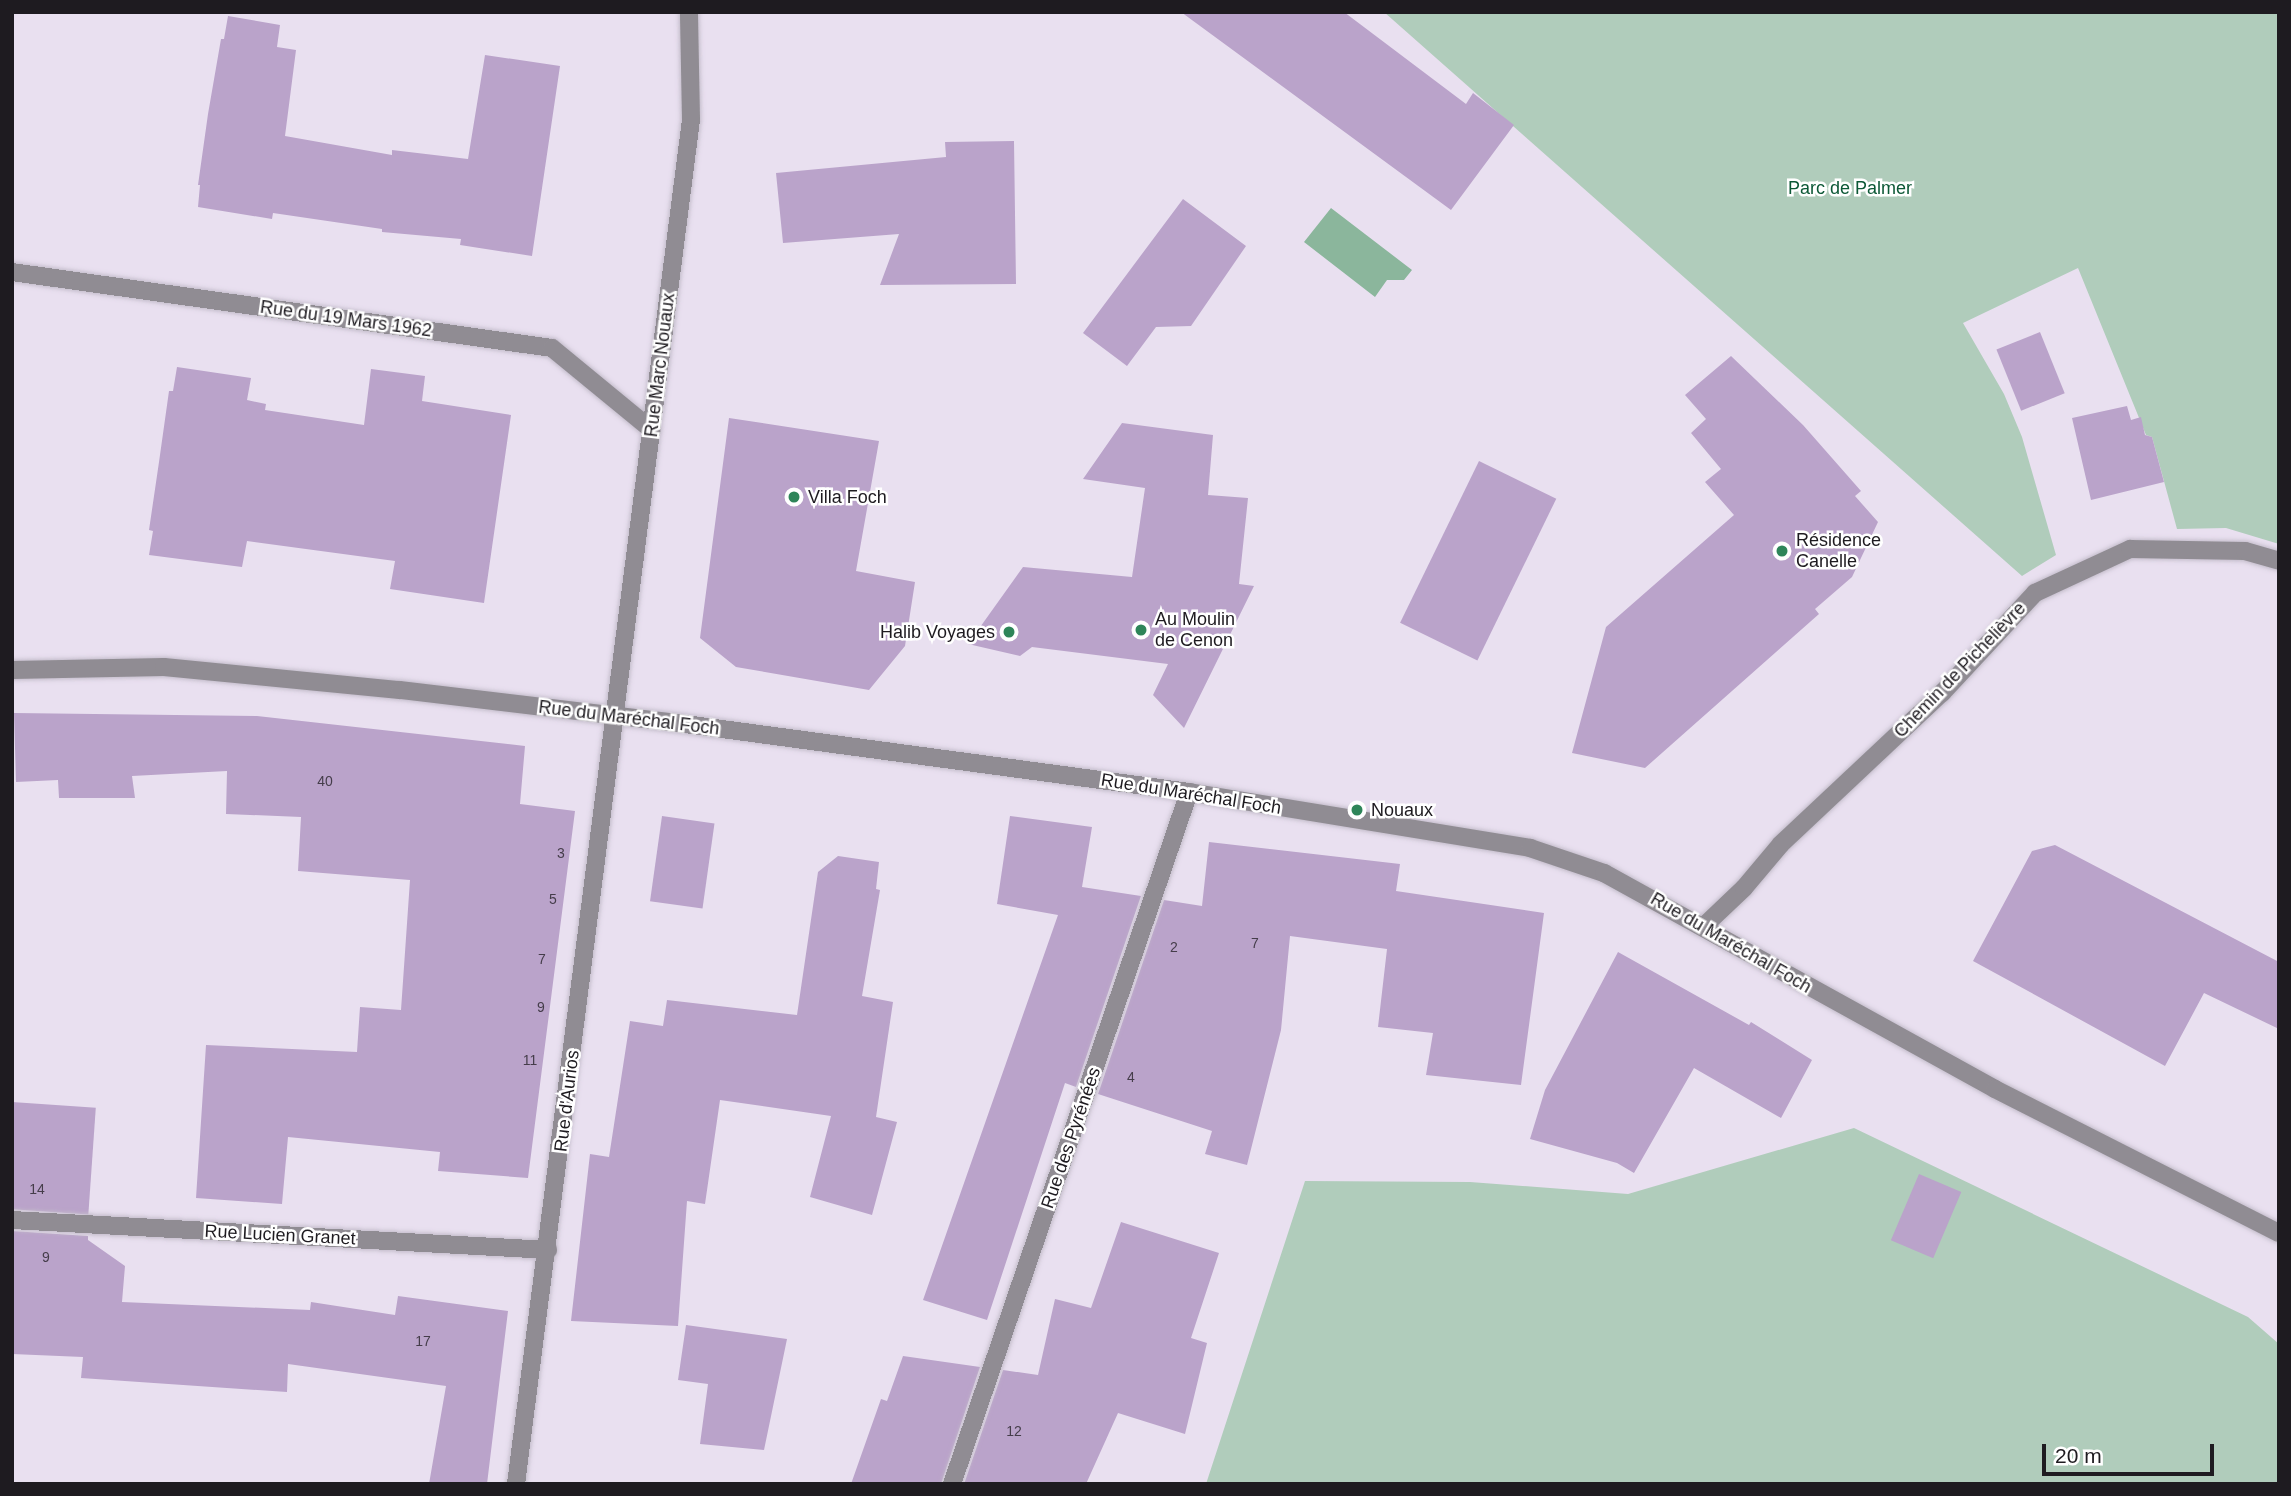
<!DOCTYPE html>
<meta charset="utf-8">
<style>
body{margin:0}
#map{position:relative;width:2291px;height:1496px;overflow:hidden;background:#e9e0f0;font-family:Helvetica,sans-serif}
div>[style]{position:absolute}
.green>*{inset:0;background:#b0ccbb}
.water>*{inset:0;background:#8bb69c}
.building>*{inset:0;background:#baa3ca;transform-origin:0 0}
.roads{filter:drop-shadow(0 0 2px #c4bdcb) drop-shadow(0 0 2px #c4bdcb)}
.street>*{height:18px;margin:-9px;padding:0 9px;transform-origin:9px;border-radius:9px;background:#908c93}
.dots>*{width:19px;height:19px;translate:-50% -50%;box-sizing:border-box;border:4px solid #fff;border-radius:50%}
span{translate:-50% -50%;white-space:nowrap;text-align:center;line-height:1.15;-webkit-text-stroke:5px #fff;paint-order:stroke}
.number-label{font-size:14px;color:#453d4a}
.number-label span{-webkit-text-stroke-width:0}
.park-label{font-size:18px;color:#0c5836}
.street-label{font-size:18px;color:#1e1b20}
.poi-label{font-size:18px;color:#1e1b20}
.left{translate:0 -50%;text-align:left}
.right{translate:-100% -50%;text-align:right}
.frame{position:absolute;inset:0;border:14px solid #1e1b20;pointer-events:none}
.scale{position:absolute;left:2042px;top:1444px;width:172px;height:32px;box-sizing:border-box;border:4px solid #1e1b20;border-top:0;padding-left:9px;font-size:21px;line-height:24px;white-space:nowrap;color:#1e1b20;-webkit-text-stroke:5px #fff;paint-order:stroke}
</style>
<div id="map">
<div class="green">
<div style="clip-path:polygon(1384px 12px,2279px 12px,2279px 544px,2226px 528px,2177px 529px,2152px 437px,2146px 435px,2078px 268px,1963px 323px,2004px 394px,2022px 437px,2056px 555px,2022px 576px)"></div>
<div style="clip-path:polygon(1854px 1128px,2248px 1317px,2279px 1344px,2279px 1484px,1206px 1484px,1305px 1181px,1470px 1182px,1628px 1194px)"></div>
</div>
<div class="water">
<div style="clip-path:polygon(1331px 208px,1412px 270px,1404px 280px,1387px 280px,1375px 297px,1304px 242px)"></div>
</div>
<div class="building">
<div style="clip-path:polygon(1181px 12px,1344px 12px,1466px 104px,1473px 93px,1514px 125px,1451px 210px)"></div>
<div style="clip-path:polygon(228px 16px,280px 25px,277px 47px,296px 50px,285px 136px,392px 155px,392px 150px,468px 159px,485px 55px,560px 66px,532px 256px,460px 245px,461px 239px,382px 232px,382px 229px,273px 213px,272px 219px,198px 207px,200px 185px,198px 185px,208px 114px,221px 39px,224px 39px)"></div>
<div style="clip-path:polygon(1014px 141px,1016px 284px,880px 285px,899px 234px,783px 243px,776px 173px,946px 157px,945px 142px)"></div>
<div style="clip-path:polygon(1183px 199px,1246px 246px,1191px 326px,1156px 327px,1127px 366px,1083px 333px)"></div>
<div style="left:2040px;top:332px;width:66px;height:47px;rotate:68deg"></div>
<div style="clip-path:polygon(1731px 356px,1803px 425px,1861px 491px,1855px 496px,1878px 522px,1852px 577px,1815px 609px,1819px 614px,1645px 768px,1572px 753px,1606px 627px,1734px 515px,1705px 482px,1721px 469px,1691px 433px,1706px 419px,1685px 395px)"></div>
<div style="clip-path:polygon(177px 367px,251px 378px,247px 400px,266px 404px,265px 410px,364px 425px,371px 369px,425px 376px,422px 401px,511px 415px,484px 603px,390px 589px,395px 561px,247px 541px,242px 567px,149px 555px,153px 531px,149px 530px,159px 462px,169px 391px,173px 391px)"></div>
<div style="clip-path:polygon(2127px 406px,2131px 420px,2141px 417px,2145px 435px,2152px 437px,2164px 482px,2091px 500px,2072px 418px)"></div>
<div style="clip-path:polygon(729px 418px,879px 441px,856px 571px,915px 582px,905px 646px,869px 690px,736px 667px,700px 638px)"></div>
<div style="clip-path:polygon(1122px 423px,1213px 435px,1208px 495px,1248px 498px,1239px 584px,1254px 586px,1184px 728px,1153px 695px,1168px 664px,1032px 647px,1020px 656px,968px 644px,1023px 567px,1132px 577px,1145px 488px,1083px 479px)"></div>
<div style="left:1479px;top:461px;width:86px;height:180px;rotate:26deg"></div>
<div style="clip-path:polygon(14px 713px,257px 716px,525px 746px,520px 804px,575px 811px,528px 1178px,438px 1171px,440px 1152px,288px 1137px,282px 1204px,196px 1198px,206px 1045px,357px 1052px,360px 1007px,401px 1010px,410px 880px,298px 871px,301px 817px,226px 814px,227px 771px,132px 776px,135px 798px,59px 798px,58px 780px,16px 782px)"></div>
<div style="left:662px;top:816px;width:53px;height:86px;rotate:8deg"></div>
<div style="clip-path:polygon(1010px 816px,1092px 827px,1082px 887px,1141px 896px,1076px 1087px,1065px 1083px,987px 1320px,923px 1300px,1058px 915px,997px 904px)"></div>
<div style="clip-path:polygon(1209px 842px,1400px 864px,1396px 891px,1544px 913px,1521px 1085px,1426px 1075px,1433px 1033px,1378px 1027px,1387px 949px,1290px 936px,1281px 1030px,1247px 1165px,1205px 1154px,1212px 1131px,1098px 1094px,1164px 900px,1202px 906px)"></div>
<div style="clip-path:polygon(2055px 845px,2279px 962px,2279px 1029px,2204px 993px,2165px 1066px,1973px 961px,2032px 851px)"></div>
<div style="clip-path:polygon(838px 856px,879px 862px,876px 889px,880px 890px,862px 996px,893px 1002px,876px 1117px,897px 1122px,872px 1215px,810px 1197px,831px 1116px,720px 1100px,705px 1204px,687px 1201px,678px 1326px,571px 1321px,590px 1154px,609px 1157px,630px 1021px,663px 1026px,667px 1000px,797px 1015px,818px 872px)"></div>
<div style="clip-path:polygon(1618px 952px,1749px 1025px,1751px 1022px,1812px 1060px,1781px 1118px,1694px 1068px,1634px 1173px,1617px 1163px,1530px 1139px,1545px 1090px)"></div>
<div style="left:12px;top:1102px;width:84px;height:107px;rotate:4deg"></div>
<div style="left:1919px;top:1174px;width:46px;height:72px;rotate:23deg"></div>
<div style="clip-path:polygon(1121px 1222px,1219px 1253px,1191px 1338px,1207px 1343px,1185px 1434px,1118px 1413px,1086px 1484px,964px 1484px,1003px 1370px,1038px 1375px,1055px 1299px,1091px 1308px)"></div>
<div style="clip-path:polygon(12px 1231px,88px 1236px,88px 1240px,125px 1266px,122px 1302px,310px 1310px,311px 1302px,395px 1315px,398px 1296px,508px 1311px,487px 1484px,429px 1484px,446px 1386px,288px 1364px,287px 1392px,81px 1378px,83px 1357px,12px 1354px)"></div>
<div style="clip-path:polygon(686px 1325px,787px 1339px,764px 1450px,700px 1444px,708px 1384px,678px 1380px)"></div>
<div style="clip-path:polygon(903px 1356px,980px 1367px,941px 1484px,851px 1484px,881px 1399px,887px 1401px)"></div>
</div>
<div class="roads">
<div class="street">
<div style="left:12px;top:272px;width:545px;rotate:8.01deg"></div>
<div style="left:552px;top:348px;width:129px;rotate:39.4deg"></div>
<div style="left:12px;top:670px;width:152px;rotate:-1.1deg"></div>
<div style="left:164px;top:667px;width:237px;rotate:5.6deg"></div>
<div style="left:400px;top:690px;width:287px;rotate:6.8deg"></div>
<div style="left:685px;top:724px;width:509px;rotate:7.68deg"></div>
<div style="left:1189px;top:792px;width:346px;rotate:9.3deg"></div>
<div style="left:1530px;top:848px;width:78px;rotate:18.7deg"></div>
<div style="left:1604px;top:873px;width:447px;rotate:28.9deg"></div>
<div style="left:1995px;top:1089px;width:318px;rotate:26.9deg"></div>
<div style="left:1704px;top:926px;width:55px;rotate:-43.5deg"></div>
<div style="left:1744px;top:888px;width:57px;rotate:-49.9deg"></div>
<div style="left:1781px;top:844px;width:221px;rotate:-43.2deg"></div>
<div style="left:1942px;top:693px;width:137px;rotate:-47.1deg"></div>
<div style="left:2035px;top:593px;width:105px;rotate:-24.9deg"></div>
<div style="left:2130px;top:549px;width:115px;rotate:1deg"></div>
<div style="left:2245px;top:551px;width:35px;rotate:16deg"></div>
<div style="left:12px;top:1220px;width:537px;rotate:3.2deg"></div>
<div style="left:516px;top:1484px;width:1376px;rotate:-82.69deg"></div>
<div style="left:691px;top:119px;width:107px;rotate:-91.1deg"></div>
<div style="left:952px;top:1484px;width:731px;rotate:-71.09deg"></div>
</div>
</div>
<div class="dots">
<div style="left:794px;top:497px;background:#2e8559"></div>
<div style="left:1782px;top:551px;background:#2e8559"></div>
<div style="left:1141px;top:630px;background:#2e8559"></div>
<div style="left:1009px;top:632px;background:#2e8559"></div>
<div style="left:1357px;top:810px;background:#2e8559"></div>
</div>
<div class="number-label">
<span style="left:325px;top:781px">40</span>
<span style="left:561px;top:853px">3</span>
<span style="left:553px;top:899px">5</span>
<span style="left:1255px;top:943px">7</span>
<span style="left:1174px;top:947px">2</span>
<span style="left:542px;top:959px">7</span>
<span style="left:541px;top:1007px">9</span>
<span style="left:530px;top:1060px">11</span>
<span style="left:1131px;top:1077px">4</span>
<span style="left:37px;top:1189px">14</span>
<span style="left:46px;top:1257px">9</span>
<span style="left:423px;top:1341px">17</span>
<span style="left:1014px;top:1431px">12</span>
</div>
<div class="park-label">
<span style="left:1850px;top:188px">Parc de Palmer</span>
</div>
<div class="street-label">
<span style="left:346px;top:319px;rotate:8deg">Rue du 19 Mars 1962</span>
<span style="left:660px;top:365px;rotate:-83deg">Rue Marc Nouaux</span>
<span style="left:1960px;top:670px;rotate:-46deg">Chemin de Pichelièvre</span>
<span style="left:629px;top:718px;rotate:7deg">Rue du Maréchal Foch</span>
<span style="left:1191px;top:794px;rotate:9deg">Rue du Maréchal Foch</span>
<span style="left:1731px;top:943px;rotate:30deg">Rue du Maréchal Foch</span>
<span style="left:567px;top:1101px;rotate:-83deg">Rue d'Aurios</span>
<span style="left:1071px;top:1138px;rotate:-71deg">Rue des Pyrénées</span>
<span style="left:280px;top:1235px;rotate:3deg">Rue Lucien Granet</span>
</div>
<div class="poi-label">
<span class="left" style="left:808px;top:497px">Villa Foch</span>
<span class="left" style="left:1796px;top:551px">Résidence<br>Canelle</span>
<span class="left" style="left:1155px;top:630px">Au Moulin<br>de Cenon</span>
<span class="right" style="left:995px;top:632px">Halib Voyages</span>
<span class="left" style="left:1371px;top:810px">Nouaux</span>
</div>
<div class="frame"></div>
<div class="scale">20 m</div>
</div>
